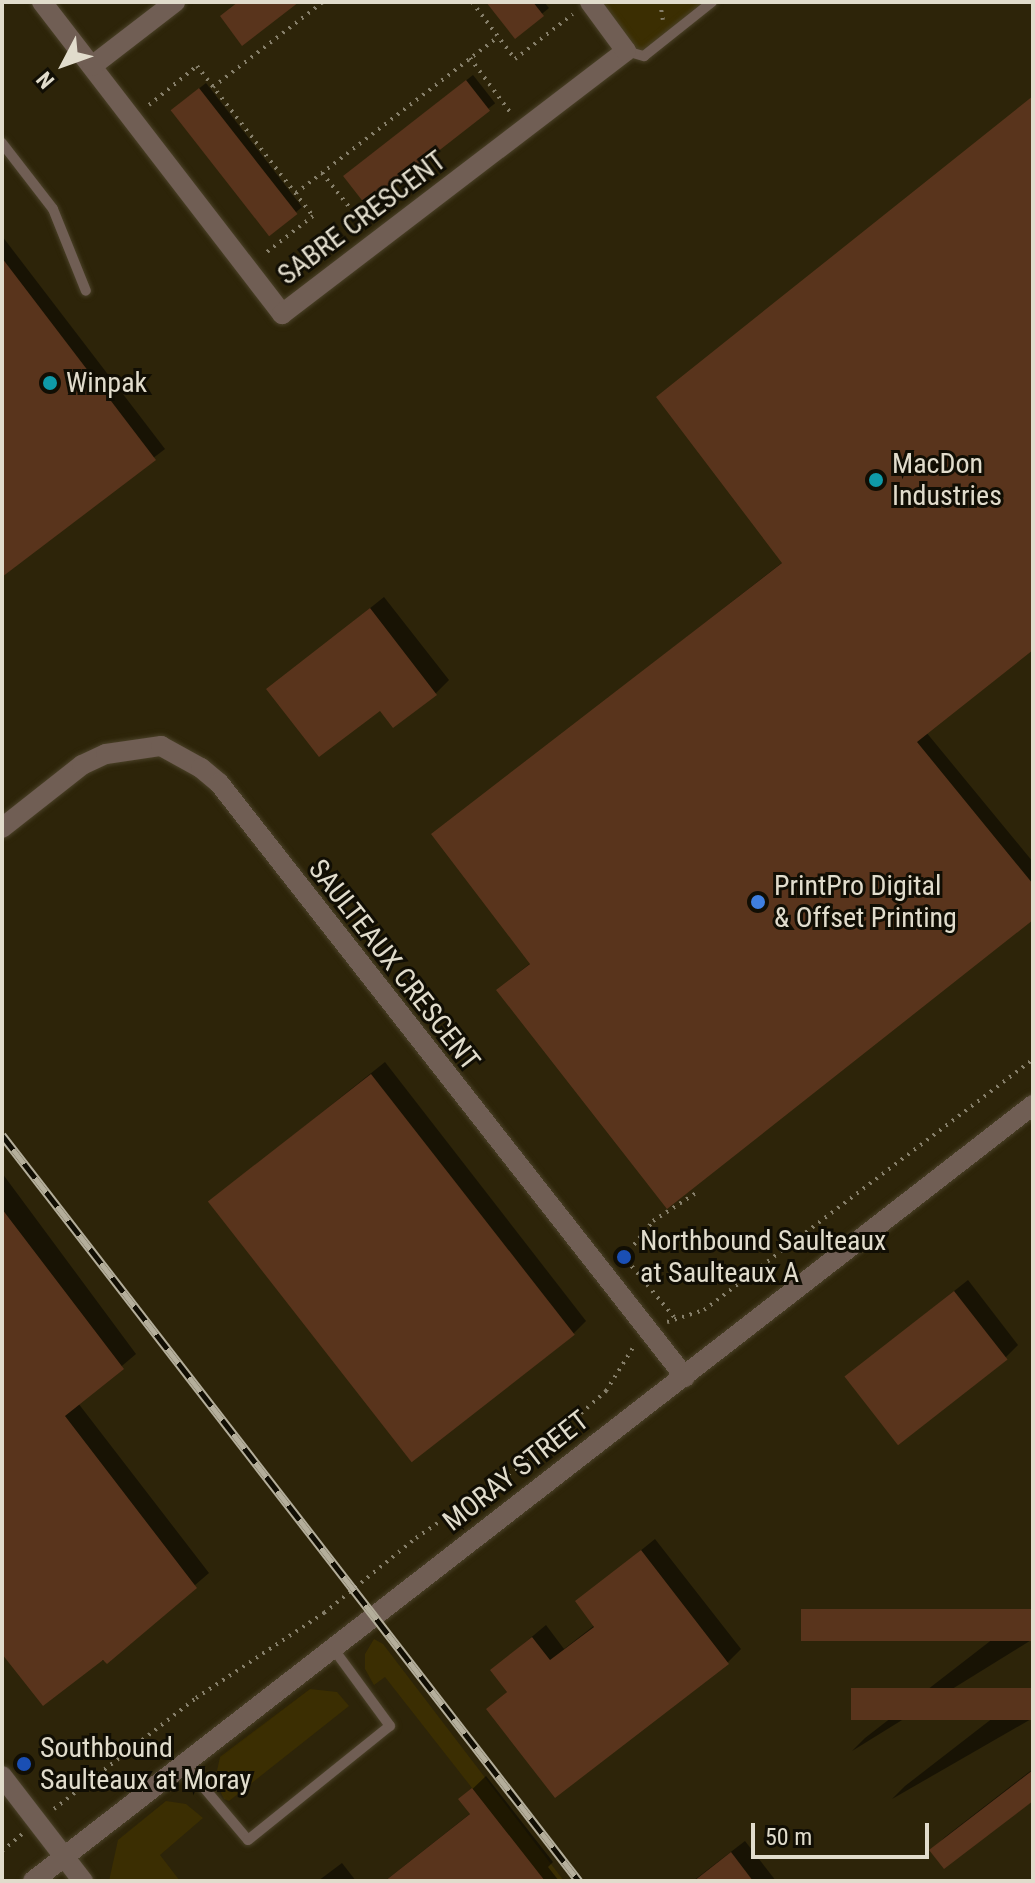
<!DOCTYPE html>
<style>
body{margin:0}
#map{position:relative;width:1035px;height:1883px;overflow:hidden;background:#2d2409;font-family:"Roboto Condensed",sans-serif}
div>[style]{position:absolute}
.green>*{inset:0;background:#3b2e02}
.shadow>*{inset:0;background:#0007;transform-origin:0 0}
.building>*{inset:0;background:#59341c;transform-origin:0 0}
.path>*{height:4px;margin-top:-2px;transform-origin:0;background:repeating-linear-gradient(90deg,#867f6a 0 2px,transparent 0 8px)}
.roads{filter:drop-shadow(0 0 2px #4a4128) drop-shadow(0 0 2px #4a4128)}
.lane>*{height:10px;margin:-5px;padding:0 5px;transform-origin:5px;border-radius:5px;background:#705e54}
.street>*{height:20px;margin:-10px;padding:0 10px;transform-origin:10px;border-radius:10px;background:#705e54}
.rail>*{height:9px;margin-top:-4.5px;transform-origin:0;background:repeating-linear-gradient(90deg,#110e04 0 18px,#b4ae9b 0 36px);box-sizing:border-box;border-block:2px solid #b4ae9b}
.dots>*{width:22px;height:22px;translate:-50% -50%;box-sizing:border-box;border:4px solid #110e04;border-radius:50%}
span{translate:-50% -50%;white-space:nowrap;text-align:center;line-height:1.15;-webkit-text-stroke:6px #110e04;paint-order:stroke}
.street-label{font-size:28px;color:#e1dccc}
.poi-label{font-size:28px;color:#e1dccc}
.left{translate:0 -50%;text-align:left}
.frame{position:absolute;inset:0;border:4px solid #e1dccc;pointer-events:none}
.north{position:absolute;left:24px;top:24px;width:80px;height:80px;-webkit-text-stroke:6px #110e04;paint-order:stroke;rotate:229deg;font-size:22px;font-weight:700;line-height:32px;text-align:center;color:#e1dccc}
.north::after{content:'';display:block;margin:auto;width:28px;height:36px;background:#e1dccc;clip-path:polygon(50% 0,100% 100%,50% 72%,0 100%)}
.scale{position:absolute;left:751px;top:1823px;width:178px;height:36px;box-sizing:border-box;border:4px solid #e1dccc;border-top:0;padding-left:10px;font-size:24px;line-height:28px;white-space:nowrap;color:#e1dccc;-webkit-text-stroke:6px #110e04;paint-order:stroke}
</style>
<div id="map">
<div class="green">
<div style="clip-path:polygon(590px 2px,712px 2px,644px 56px,626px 51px)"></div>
<div style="clip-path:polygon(374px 1639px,383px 1644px,564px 1881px,536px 1881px,541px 1876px,385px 1677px,374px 1685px,365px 1669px,365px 1654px)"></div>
<div style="clip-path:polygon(310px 1689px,337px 1692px,349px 1706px,229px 1801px,224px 1799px,215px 1780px,220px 1757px)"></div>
<div style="clip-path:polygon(166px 1801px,186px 1804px,203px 1818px,160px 1855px,180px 1881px,109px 1881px,118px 1840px)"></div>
</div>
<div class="shadow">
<div style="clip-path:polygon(489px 2px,544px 2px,549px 8px,515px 36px)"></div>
<div style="left:473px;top:75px;width:36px;height:154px;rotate:52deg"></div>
<div style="clip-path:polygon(206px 83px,302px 207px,295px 213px,179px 104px)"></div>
<div style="clip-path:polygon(1033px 96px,1033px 647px,926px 732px,1033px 862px,1033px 918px,509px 980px,532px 962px,434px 834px,783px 562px)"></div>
<div style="clip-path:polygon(2px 236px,165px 449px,2px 574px)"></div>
<div style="clip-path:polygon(384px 597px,449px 680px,436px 693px,394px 725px,380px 708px,269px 689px)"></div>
<div style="clip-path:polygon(385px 1062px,586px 1321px,573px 1334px,210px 1202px)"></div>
<div style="clip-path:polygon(2px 1173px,136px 1354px,78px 1403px,209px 1573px,107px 1661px,2px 1650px)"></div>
<div style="clip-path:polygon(968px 1280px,1018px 1345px,1005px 1358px,847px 1376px)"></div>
<div style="clip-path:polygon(655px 1539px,741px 1649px,728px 1662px,489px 1709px,508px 1691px,492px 1670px,546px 1625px,564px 1649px,595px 1625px,577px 1602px)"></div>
<div style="clip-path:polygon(1033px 1608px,1033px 1639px,852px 1751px,865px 1738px)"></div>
<div style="clip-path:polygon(1033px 1687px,1033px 1718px,892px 1799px,905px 1786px)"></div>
<div style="clip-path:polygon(1033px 1769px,1033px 1798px,932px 1850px,945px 1837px)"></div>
<div style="clip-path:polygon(486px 1776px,553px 1862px,548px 1867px,559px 1881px,385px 1881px,471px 1813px,461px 1800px)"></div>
<div style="clip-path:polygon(745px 1841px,776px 1881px,693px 1881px)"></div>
<div style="clip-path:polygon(342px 1863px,356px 1881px,318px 1881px)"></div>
</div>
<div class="building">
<div style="clip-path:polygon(238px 2px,299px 2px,242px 46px,220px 16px)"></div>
<div style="clip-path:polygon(486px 2px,533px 2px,544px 16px,515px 39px)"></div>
<div style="left:466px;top:80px;width:39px;height:156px;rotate:52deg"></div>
<div style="left:199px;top:88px;width:160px;height:36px;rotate:52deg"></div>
<div style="clip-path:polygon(1033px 96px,1033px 650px,917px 742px,1033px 884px,1033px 920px,667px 1209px,496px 990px,530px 964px,431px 834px,782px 563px,656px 397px)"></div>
<div style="clip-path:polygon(2px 258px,156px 460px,2px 577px)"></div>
<div style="clip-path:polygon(370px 608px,437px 695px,393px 728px,380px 711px,319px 757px,266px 689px)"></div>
<div style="left:371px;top:1074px;width:331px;height:207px;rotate:52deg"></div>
<div style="clip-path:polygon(2px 1209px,124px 1369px,65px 1416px,197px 1588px,107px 1664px,103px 1660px,43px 1706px,2px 1654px)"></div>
<div style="left:954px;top:1291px;width:87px;height:139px;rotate:52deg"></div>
<div style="clip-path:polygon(641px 1550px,729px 1664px,555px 1798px,486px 1709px,507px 1692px,490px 1670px,532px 1637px,550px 1660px,594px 1627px,575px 1601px)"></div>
<div style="left:1033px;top:1609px;width:32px;height:232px;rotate:90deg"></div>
<div style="left:1033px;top:1688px;width:32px;height:182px;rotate:90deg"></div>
<div style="clip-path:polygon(1033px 1770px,1033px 1801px,944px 1869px,929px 1850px)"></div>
<div style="clip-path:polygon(472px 1788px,545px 1881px,385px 1881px,470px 1814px,458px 1799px)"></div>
<div style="clip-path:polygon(731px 1852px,753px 1881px,694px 1881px)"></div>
</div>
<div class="path">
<div style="left:472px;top:2px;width:71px;rotate:53deg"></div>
<div style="left:515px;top:59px;width:73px;rotate:-37.8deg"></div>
<div style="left:660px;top:2px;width:18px;rotate:81deg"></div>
<div style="left:470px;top:58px;width:67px;rotate:53.5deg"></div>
<div style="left:213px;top:87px;width:139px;rotate:-37.7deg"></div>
<div style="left:149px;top:105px;width:62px;rotate:-39.1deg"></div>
<div style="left:197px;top:66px;width:190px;rotate:52.3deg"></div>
<div style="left:313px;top:216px;width:63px;rotate:142deg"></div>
<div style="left:322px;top:173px;width:65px;rotate:51.2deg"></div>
<div style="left:296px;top:193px;width:255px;rotate:-37.7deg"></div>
<div style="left:674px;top:1317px;width:78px;rotate:-129.8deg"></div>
<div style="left:624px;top:1257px;width:46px;rotate:-51.1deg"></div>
<div style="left:653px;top:1221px;width:51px;rotate:-33.1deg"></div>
<div style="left:667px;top:1322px;width:39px;rotate:-18deg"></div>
<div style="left:704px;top:1310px;width:414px;rotate:-37.3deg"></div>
<div style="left:54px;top:1809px;width:180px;rotate:-38deg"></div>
<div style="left:196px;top:1698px;width:154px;rotate:-33.6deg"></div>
<div style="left:324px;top:1613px;width:119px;rotate:-39.2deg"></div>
<div style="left:416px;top:1538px;width:135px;rotate:-34.7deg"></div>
<div style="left:527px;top:1461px;width:106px;rotate:-41.5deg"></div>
<div style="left:606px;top:1391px;width:53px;rotate:-58.1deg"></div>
<div style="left:2px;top:1851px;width:26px;rotate:-40deg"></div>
</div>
<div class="roads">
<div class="lane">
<div style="left:626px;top:51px;width:19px;rotate:16deg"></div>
<div style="left:644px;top:56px;width:87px;rotate:-38.5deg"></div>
<div style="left:2px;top:143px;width:83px;rotate:52.3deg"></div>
<div style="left:53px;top:209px;width:88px;rotate:68.1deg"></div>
<div style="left:184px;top:1764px;width:99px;rotate:49.9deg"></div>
<div style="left:248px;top:1840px;width:182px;rotate:-38.8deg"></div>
<div style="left:390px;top:1726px;width:97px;rotate:-126.2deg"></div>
</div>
<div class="street">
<div style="left:42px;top:2px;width:394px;rotate:52.4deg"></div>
<div style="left:282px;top:314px;width:433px;rotate:-37.4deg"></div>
<div style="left:626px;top:51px;width:61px;rotate:-126.3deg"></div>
<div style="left:92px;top:66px;width:105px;rotate:-37.6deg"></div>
<div style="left:2px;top:828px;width:102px;rotate:-38.2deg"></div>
<div style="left:82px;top:765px;width:26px;rotate:-25deg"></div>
<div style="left:106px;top:754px;width:56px;rotate:-8.3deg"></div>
<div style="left:161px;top:746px;width:46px;rotate:28.8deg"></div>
<div style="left:201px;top:768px;width:23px;rotate:40deg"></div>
<div style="left:219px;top:783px;width:755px;rotate:51.89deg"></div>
<div style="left:2px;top:1776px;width:133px;rotate:52.4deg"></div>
<div style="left:33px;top:1881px;width:1266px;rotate:-37.81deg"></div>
</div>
</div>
<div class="rail">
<div style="left:2px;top:1135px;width:943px;rotate:52.28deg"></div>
</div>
<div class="dots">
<div style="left:50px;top:383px;background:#0f9aa8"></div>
<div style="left:876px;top:480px;background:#0f9aa8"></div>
<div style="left:758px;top:902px;background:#3f7fe0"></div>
<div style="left:624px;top:1257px;background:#1a4fb4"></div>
<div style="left:24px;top:1764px;background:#1a4fb4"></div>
</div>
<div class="street-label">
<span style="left:362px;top:218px;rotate:-37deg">SABRE CRESCENT</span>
<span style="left:394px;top:965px;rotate:52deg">SAULTEAUX CRESCENT</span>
<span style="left:516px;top:1471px;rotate:-38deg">MORAY STREET</span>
</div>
<div class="poi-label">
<span class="left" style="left:66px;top:383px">Winpak</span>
<span class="left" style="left:892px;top:480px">MacDon<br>Industries</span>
<span class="left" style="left:774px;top:902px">PrintPro Digital<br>&amp; Offset Printing</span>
<span class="left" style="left:640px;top:1257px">Northbound Saulteaux<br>at Saulteaux A</span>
<span class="left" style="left:40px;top:1764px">Southbound<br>Saulteaux at Moray</span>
</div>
<div class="frame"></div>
<div class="north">N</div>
<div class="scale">50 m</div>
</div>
